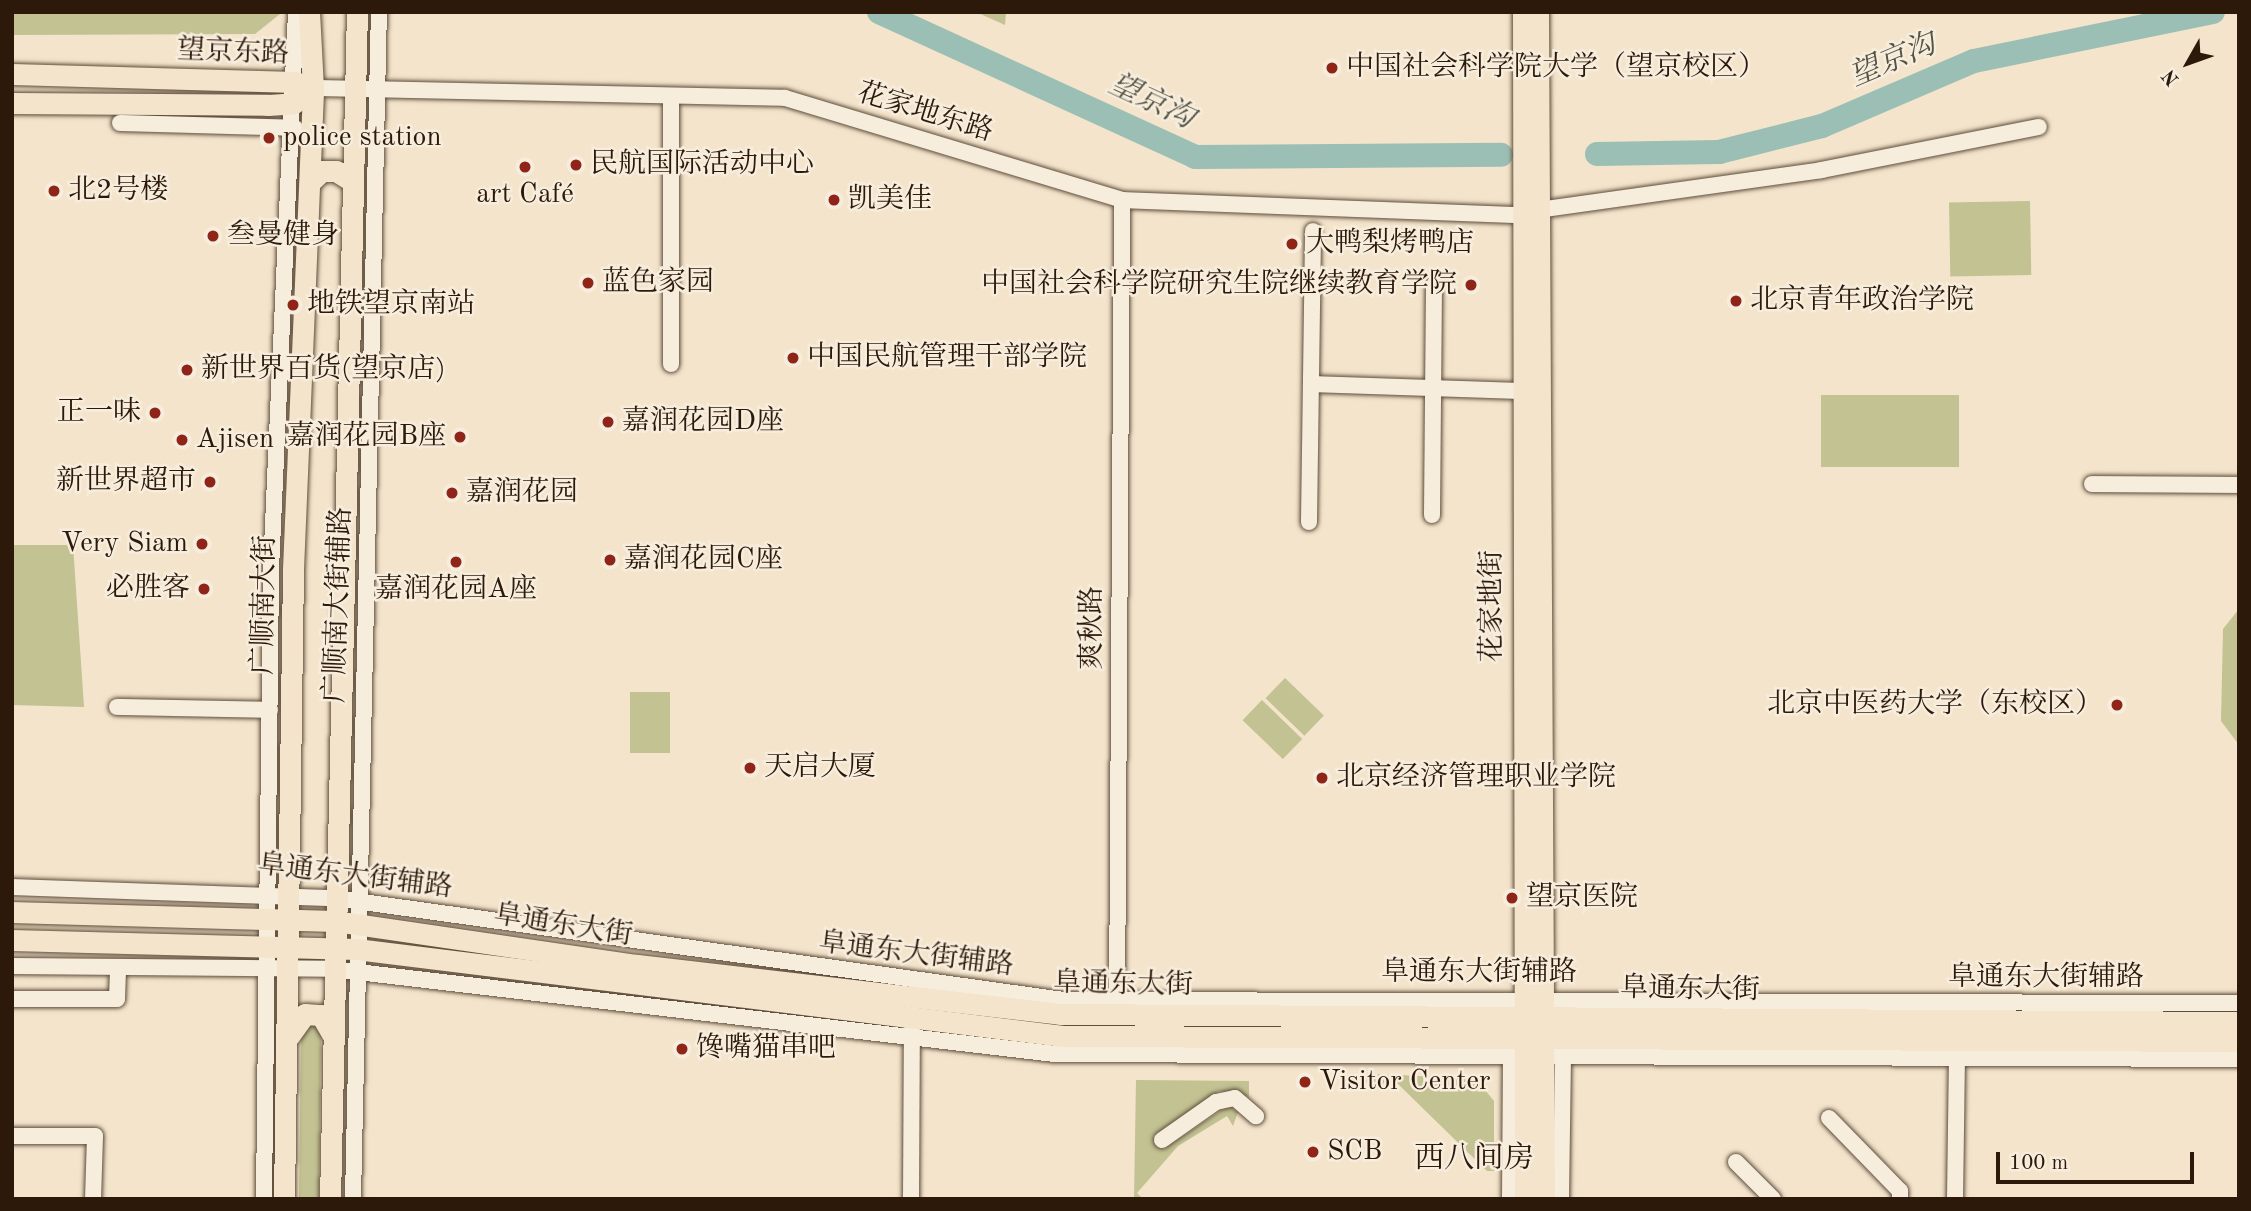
<!DOCTYPE html>
<meta charset="utf-8">
<style>
body{margin:0}
#map{position:relative;width:2251px;height:1211px;overflow:hidden;background:#f3e4cb;font-family:"Old Standard TT","Noto Serif SC",serif}
div>[style]{position:absolute}
.green>*{inset:0;background:#c2c292;transform-origin:0 0}
.river>*{height:24px;margin:-12px;padding:0 12px;transform-origin:12px;border-radius:12px;background:#9bbfb4}
.roads{filter:drop-shadow(0 0 2px #5e4c3a) drop-shadow(0 0 2px #5e4c3a)}
.minor>*{height:16px;margin:-8px;padding:0 8px;transform-origin:8px;border-radius:8px;background:#f7eddd}
.major>*{height:21px;margin:-10.5px;padding:0 10.5px;transform-origin:10.5px;border-radius:10.5px;background:#f3e4cb}
.dots>*{width:19px;height:19px;translate:-50% -50%;box-sizing:border-box;border:4px solid #f7eddd;border-radius:50%}
span{translate:-50% -50%;white-space:nowrap;text-align:center;line-height:1.15;-webkit-text-stroke:5px #f7eddd;paint-order:stroke}
.street-label{font-size:28px;color:#2d190a}
.poi-label{font-size:28px;color:#2d190a}
.left{translate:0 -50%;text-align:left}
.right{translate:-100% -50%;text-align:right}
.water-label{font-size:30px;color:#545346;font-style:italic}
.neighbourhood-label{font-size:30px;color:#2d190a}
.frame{position:absolute;inset:0;border:14px solid #2d190a;pointer-events:none}
.north{position:absolute;left:2153px;top:28px;width:70px;height:70px;-webkit-text-stroke:5px #f7eddd;paint-order:stroke;rotate:230deg;font-size:19px;font-weight:700;line-height:28px;text-align:center;color:#2d190a}
.north::after{content:'';display:block;margin:auto;width:24px;height:32px;background:#2d190a;clip-path:polygon(50% 0,100% 100%,50% 72%,0 100%)}
.scale{position:absolute;left:1996px;top:1152px;width:198px;height:32px;box-sizing:border-box;border:4px solid #2d190a;border-top:0;padding-left:9px;font-size:21px;line-height:24px;white-space:nowrap;color:#2d190a;-webkit-text-stroke:5px #f7eddd;paint-order:stroke}
</style>
<div id="map">
<div class="green">
<div style="clip-path:polygon(12px 12px,280px 12px,280px 14px,255px 34px,12px 35px)"></div>
<div style="clip-path:polygon(976px 12px,1006px 12px,1005px 25px)"></div>
<div style="left:2030px;top:201px;width:74px;height:81px;rotate:89deg"></div>
<div style="left:1821px;top:395px;width:138px;height:72px"></div>
<div style="clip-path:polygon(12px 545px,73px 545px,84px 707px,12px 705px)"></div>
<div style="clip-path:polygon(2239px 609px,2239px 745px,2221px 721px,2223px 629px)"></div>
<div style="left:1285px;top:678px;width:54px;height:28px;rotate:44deg"></div>
<div style="left:630px;top:692px;width:40px;height:61px"></div>
<div style="left:1262px;top:700px;width:56px;height:28px;rotate:44deg"></div>
<div style="clip-path:polygon(308px 1021px,321px 1025px,319px 1199px,299px 1199px,301px 1028px)"></div>
<div style="clip-path:polygon(1361px 1073px,1476px 1079px,1494px 1101px,1494px 1171px,1487px 1171px,1398px 1084px,1361px 1082px)"></div>
<div style="clip-path:polygon(1136px 1080px,1249px 1081px,1249px 1097px,1219px 1091px,1153px 1136px,1164px 1149px,1228px 1106px,1238px 1112px,1233px 1126px,1227px 1116px,1178px 1146px,1137px 1193px,1143px 1199px,1134px 1199px)"></div>
</div>
<div class="river">
<div style="left:879px;top:12px;width:348px;rotate:24.6deg"></div>
<div style="left:1195px;top:157px;width:306px;rotate:-0.4deg"></div>
<div style="left:1597px;top:154px;width:122px;rotate:-0.9deg"></div>
<div style="left:1719px;top:152px;width:106px;rotate:-14.2deg"></div>
<div style="left:1822px;top:126px;width:165px;rotate:-23.2deg"></div>
<div style="left:1974px;top:61px;width:244px;rotate:-11.6deg"></div>
</div>
<div class="roads">
<div class="minor">
<div style="left:313px;top:88px;width:472px;rotate:1.2deg"></div>
<div style="left:785px;top:98px;width:352px;rotate:16.8deg"></div>
<div style="left:1122px;top:200px;width:397px;rotate:2.2deg"></div>
<div style="left:671px;top:96px;width:268px;rotate:90deg"></div>
<div style="left:120px;top:123px;width:175px;rotate:1.6deg"></div>
<div style="left:1538px;top:210px;width:286px;rotate:-8deg"></div>
<div style="left:1821px;top:170px;width:222px;rotate:-11.2deg"></div>
<div style="left:1311px;top:384px;width:209px;rotate:1.9deg"></div>
<div style="left:2092px;top:484px;width:147px;rotate:0.4deg"></div>
<div style="left:1432px;top:515px;width:230px;rotate:-89.5deg"></div>
<div style="left:1309px;top:522px;width:291px;rotate:-89.2deg"></div>
<div style="left:117px;top:707px;width:153px;rotate:1.1deg"></div>
<div style="left:12px;top:887px;width:322px;rotate:2deg"></div>
<div style="left:334px;top:898px;width:736px;rotate:7.96deg"></div>
<div style="left:1063px;top:1000px;width:1176px;rotate:0.15deg"></div>
<div style="left:12px;top:966px;width:320px;rotate:0.5deg"></div>
<div style="left:332px;top:969px;width:727px;rotate:6.71deg"></div>
<div style="left:1054px;top:1054px;width:1185px;rotate:0.24deg"></div>
<div style="left:12px;top:999px;width:105px"></div>
<div style="left:117px;top:999px;width:32px;rotate:-88deg"></div>
<div style="left:1117px;top:1010px;width:810px;rotate:-89.65deg"></div>
<div style="left:1829px;top:1118px;width:102px;rotate:45.8deg"></div>
<div style="left:1900px;top:1191px;width:8px;rotate:90deg"></div>
<div style="left:12px;top:1136px;width:83px"></div>
<div style="left:95px;top:1136px;width:63px;rotate:91.8deg"></div>
<div style="left:1162px;top:1140px;width:66px;rotate:-35.1deg"></div>
<div style="left:1216px;top:1102px;width:19px;rotate:-12deg"></div>
<div style="left:1235px;top:1098px;width:28px;rotate:41deg"></div>
<div style="left:1736px;top:1162px;width:52px;rotate:45deg"></div>
<div style="left:264px;top:1199px;width:630px;rotate:-89.36deg"></div>
<div style="left:271px;top:569px;width:558px;rotate:-87.43deg"></div>
<div style="left:353px;top:1199px;width:1187px;rotate:-88.75deg"></div>
<div style="left:911px;top:1199px;width:169px;rotate:-89.7deg"></div>
<div style="left:1510px;top:1199px;width:139px;rotate:-89.6deg"></div>
<div style="left:1561px;top:1199px;width:140px;rotate:-89.2deg"></div>
<div style="left:1955px;top:1199px;width:152px;rotate:-89.2deg"></div>
</div>
<div class="major">
<div style="left:1523px;top:12px;width:1187px;rotate:89.9deg"></div>
<div style="left:1538px;top:12px;width:1187px;rotate:89.71deg"></div>
<div style="left:12px;top:74px;width:283px;rotate:1.6deg"></div>
<div style="left:295px;top:82px;width:19px;rotate:18deg"></div>
<div style="left:12px;top:103px;width:256px;rotate:0.4deg"></div>
<div style="left:268px;top:105px;width:26px;rotate:-4deg"></div>
<div style="left:294px;top:103px;width:24px;rotate:-38deg"></div>
<div style="left:310px;top:182px;width:16px;rotate:-43deg"></div>
<div style="left:322px;top:171px;width:14px"></div>
<div style="left:336px;top:171px;width:19px;rotate:32deg"></div>
<div style="left:12px;top:912px;width:322px;rotate:1.6deg"></div>
<div style="left:334px;top:921px;width:306px;rotate:8.3deg"></div>
<div style="left:637px;top:965px;width:426px;rotate:6.6deg"></div>
<div style="left:1060px;top:1014px;width:1179px;rotate:0.39deg"></div>
<div style="left:12px;top:940px;width:344px;rotate:1.5deg"></div>
<div style="left:356px;top:949px;width:712px;rotate:7.02deg"></div>
<div style="left:1063px;top:1036px;width:1176px;rotate:0.24deg"></div>
<div style="left:289px;top:1036px;width:27px;rotate:-54deg"></div>
<div style="left:305px;top:1014px;width:16px;rotate:4deg"></div>
<div style="left:321px;top:1015px;width:22px;rotate:60deg"></div>
<div style="left:284px;top:1199px;width:630px;rotate:-89.18deg"></div>
<div style="left:293px;top:569px;width:481px;rotate:-87.6deg"></div>
<div style="left:313px;top:88px;width:76px;rotate:-93deg"></div>
<div style="left:330px;top:1199px;width:1187px;rotate:-88.7deg"></div>
</div>
</div>
<div class="dots">
<div style="left:1332px;top:68px;background:#8f2418"></div>
<div style="left:269px;top:138px;background:#8f2418"></div>
<div style="left:576px;top:165px;background:#8f2418"></div>
<div style="left:525px;top:167px;background:#8f2418"></div>
<div style="left:54px;top:191px;background:#8f2418"></div>
<div style="left:834px;top:200px;background:#8f2418"></div>
<div style="left:213px;top:236px;background:#8f2418"></div>
<div style="left:1292px;top:244px;background:#8f2418"></div>
<div style="left:588px;top:283px;background:#8f2418"></div>
<div style="left:1471px;top:285px;background:#8f2418"></div>
<div style="left:1736px;top:301px;background:#8f2418"></div>
<div style="left:293px;top:305px;background:#8f2418"></div>
<div style="left:793px;top:358px;background:#8f2418"></div>
<div style="left:187px;top:370px;background:#8f2418"></div>
<div style="left:155px;top:413px;background:#8f2418"></div>
<div style="left:608px;top:422px;background:#8f2418"></div>
<div style="left:460px;top:437px;background:#8f2418"></div>
<div style="left:182px;top:440px;background:#8f2418"></div>
<div style="left:210px;top:482px;background:#8f2418"></div>
<div style="left:452px;top:493px;background:#8f2418"></div>
<div style="left:202px;top:544px;background:#8f2418"></div>
<div style="left:610px;top:560px;background:#8f2418"></div>
<div style="left:456px;top:562px;background:#8f2418"></div>
<div style="left:204px;top:589px;background:#8f2418"></div>
<div style="left:2117px;top:705px;background:#8f2418"></div>
<div style="left:750px;top:768px;background:#8f2418"></div>
<div style="left:1322px;top:778px;background:#8f2418"></div>
<div style="left:1512px;top:898px;background:#8f2418"></div>
<div style="left:682px;top:1049px;background:#8f2418"></div>
<div style="left:1305px;top:1082px;background:#8f2418"></div>
<div style="left:1313px;top:1152px;background:#8f2418"></div>
</div>
<div class="street-label">
<span style="left:233px;top:53px;rotate:2deg">望京东路</span>
<span style="left:925px;top:113px;rotate:17deg">花家地东路</span>
<span style="left:265px;top:605px;rotate:-89deg">广顺南大街</span>
<span style="left:339px;top:605px;rotate:-88deg">广顺南大街辅路</span>
<span style="left:1493px;top:606px;rotate:-90deg">花家地街</span>
<span style="left:1093px;top:628px;rotate:-90deg">爽秋路</span>
<span style="left:355px;top:877px;rotate:7deg">阜通东大街辅路</span>
<span style="left:563px;top:926px;rotate:9deg">阜通东大街</span>
<span style="left:916px;top:955px;rotate:7deg">阜通东大街辅路</span>
<span style="left:1479px;top:973px">阜通东大街辅路</span>
<span style="left:2046px;top:978px">阜通东大街辅路</span>
<span style="left:1123px;top:985px;rotate:1deg">阜通东大街</span>
<span style="left:1690px;top:990px;rotate:1deg">阜通东大街</span>
</div>
<div class="poi-label">
<span class="left" style="left:1346px;top:68px">中国社会科学院大学（望京校区）</span>
<span class="left" style="left:283px;top:138px">police station</span>
<span class="left" style="left:590px;top:165px">民航国际活动中心</span>
<span class="left" style="left:68px;top:191px">北2号楼</span>
<span style="left:525px;top:195px">art Café</span>
<span class="left" style="left:848px;top:200px">凯美佳</span>
<span class="left" style="left:227px;top:236px">叁曼健身</span>
<span class="left" style="left:1306px;top:244px">大鸭梨烤鸭店</span>
<span class="left" style="left:602px;top:283px">蓝色家园</span>
<span class="right" style="left:1457px;top:285px">中国社会科学院研究生院继续教育学院</span>
<span class="left" style="left:1750px;top:301px">北京青年政治学院</span>
<span class="left" style="left:307px;top:305px">地铁望京南站</span>
<span class="left" style="left:807px;top:358px">中国民航管理干部学院</span>
<span class="left" style="left:201px;top:370px">新世界百货(望京店)</span>
<span class="right" style="left:141px;top:413px">正一味</span>
<span class="left" style="left:622px;top:422px">嘉润花园D座</span>
<span class="right" style="left:446px;top:437px">嘉润花园B座</span>
<span class="left" style="left:196px;top:440px">Ajisen</span>
<span class="right" style="left:196px;top:482px">新世界超市</span>
<span class="left" style="left:466px;top:493px">嘉润花园</span>
<span class="right" style="left:188px;top:544px">Very Siam</span>
<span class="left" style="left:624px;top:560px">嘉润花园C座</span>
<span class="right" style="left:190px;top:589px">必胜客</span>
<span style="left:456px;top:590px">嘉润花园A座</span>
<span class="right" style="left:2103px;top:705px">北京中医药大学（东校区）</span>
<span class="left" style="left:764px;top:768px">天启大厦</span>
<span class="left" style="left:1336px;top:778px">北京经济管理职业学院</span>
<span class="left" style="left:1526px;top:898px">望京医院</span>
<span class="left" style="left:696px;top:1049px">馋嘴猫串吧</span>
<span class="left" style="left:1319px;top:1082px">Visitor Center</span>
<span class="left" style="left:1327px;top:1152px">SCB</span>
</div>
<div class="water-label">
<span style="left:1893px;top:61px;rotate:-23deg">望京沟</span>
<span style="left:1151px;top:102px;rotate:25deg">望京沟</span>
</div>
<div class="neighbourhood-label">
<span style="left:1474px;top:1159px">西八间房</span>
</div>
<div class="frame"></div>
<div class="north">N</div>
<div class="scale">100 m</div>
</div>
